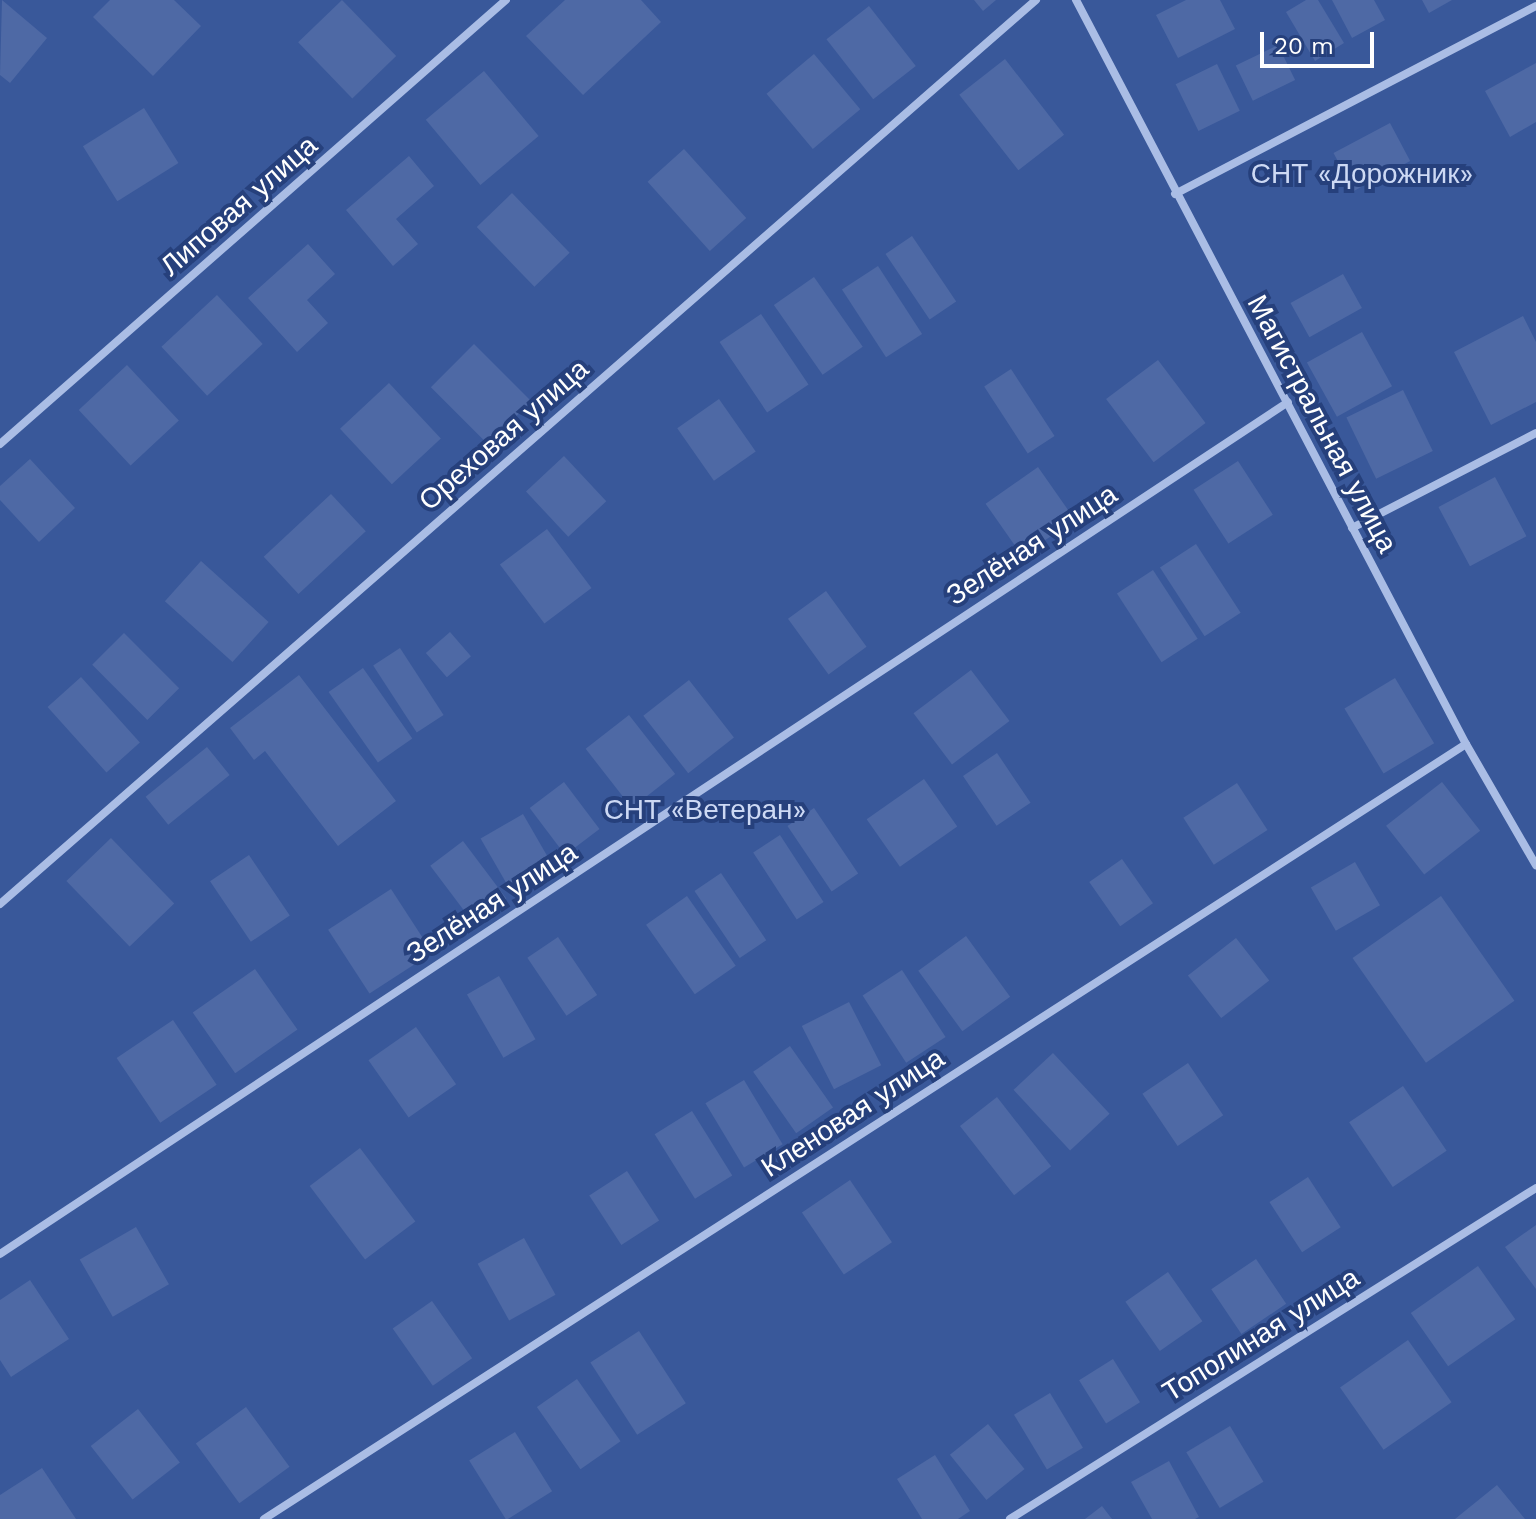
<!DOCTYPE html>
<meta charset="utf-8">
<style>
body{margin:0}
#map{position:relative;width:1536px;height:1519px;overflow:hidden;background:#26407c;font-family:"Work Sans",sans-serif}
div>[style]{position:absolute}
.green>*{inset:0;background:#39589a;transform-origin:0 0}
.building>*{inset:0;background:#4e69a5;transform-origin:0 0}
.street>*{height:8px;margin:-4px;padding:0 4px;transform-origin:4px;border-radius:4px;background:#aabde5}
span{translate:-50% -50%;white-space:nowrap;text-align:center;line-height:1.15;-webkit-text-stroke:8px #26407c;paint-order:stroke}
.park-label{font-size:28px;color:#cdd9f4}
.street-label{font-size:28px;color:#fff}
.scale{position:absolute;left:1260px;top:32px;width:114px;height:36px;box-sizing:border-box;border:4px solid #fff;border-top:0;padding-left:10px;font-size:24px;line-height:28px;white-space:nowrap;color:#fff;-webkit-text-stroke:6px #26407c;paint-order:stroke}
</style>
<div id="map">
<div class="green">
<div style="left:0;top:0;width:1536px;height:1519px"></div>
</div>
<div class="building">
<div style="clip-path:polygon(2px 0,47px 38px,10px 83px,0 75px)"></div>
<div style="clip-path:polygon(110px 0,174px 0,201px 26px,153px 76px,93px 17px)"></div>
<div style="left:342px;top:0;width:78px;height:61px;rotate:46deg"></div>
<div style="clip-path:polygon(565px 0,641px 0,661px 22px,583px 95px,526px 36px)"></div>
<div style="clip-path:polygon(974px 0,996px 0,983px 11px)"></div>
<div style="clip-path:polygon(1186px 0,1220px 0,1235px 29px,1178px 58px,1156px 15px)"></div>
<div style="clip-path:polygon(1306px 0,1318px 0,1344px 43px,1315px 61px,1286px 12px)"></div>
<div style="clip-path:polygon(1332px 0,1374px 0,1385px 20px,1352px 38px)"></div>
<div style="clip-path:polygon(1422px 0,1452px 0,1429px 13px)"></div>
<div style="left:869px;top:6px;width:76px;height:54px;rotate:52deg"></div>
<div style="left:1278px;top:45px;width:39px;height:47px;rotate:64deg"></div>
<div style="left:814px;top:54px;width:72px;height:62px;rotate:50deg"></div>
<div style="left:1005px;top:59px;width:96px;height:58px;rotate:52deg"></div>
<div style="clip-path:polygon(1536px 63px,1536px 122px,1510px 137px,1485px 91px)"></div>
<div style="left:1217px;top:64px;width:52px;height:46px;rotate:64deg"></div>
<div style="left:484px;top:71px;width:85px;height:76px;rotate:50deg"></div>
<div style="left:144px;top:108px;width:65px;height:72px;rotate:58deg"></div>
<div style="left:1390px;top:123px;width:43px;height:64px;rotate:62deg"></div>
<div style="left:684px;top:149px;width:93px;height:49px;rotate:48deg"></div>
<div style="clip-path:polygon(409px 156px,434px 186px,396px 219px,418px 244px,393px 266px,346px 210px)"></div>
<div style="left:512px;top:193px;width:83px;height:49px;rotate:46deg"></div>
<div style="left:912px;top:236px;width:79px;height:32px;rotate:56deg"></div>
<div style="clip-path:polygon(308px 244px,335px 274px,307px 300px,328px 323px,297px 352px,248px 298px)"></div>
<div style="left:878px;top:266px;width:81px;height:43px;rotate:57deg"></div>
<div style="left:1343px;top:274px;width:39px;height:60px;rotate:61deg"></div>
<div style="left:814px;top:277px;width:85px;height:49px;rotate:55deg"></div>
<div style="left:217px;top:295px;width:67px;height:76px;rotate:47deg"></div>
<div style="left:761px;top:314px;width:85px;height:50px;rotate:56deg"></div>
<div style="clip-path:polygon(1523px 316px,1536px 342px,1536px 402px,1491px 425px,1454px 352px)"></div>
<div style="left:1362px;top:332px;width:62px;height:63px;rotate:61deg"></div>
<div style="left:474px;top:344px;width:81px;height:61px;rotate:45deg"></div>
<div style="left:1158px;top:360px;width:79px;height:65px;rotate:53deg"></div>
<div style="left:127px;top:365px;width:76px;height:66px;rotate:47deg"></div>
<div style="left:1011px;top:369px;width:80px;height:32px;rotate:57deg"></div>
<div style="left:389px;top:383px;width:76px;height:67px;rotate:47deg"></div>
<div style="left:1403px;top:390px;width:68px;height:63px;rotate:64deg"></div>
<div style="left:719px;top:399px;width:64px;height:51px;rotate:55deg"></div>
<div style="left:564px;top:456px;width:62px;height:52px;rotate:47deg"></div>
<div style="clip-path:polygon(30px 459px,75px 508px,39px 542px,0 500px,0 486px)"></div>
<div style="left:1238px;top:461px;width:64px;height:53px;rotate:57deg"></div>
<div style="left:1038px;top:467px;width:64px;height:64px;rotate:55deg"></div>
<div style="left:1495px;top:477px;width:67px;height:64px;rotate:62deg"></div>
<div style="left:331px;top:494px;width:51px;height:92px;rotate:47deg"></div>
<div style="left:547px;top:529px;width:74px;height:59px;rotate:53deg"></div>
<div style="left:1196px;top:544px;width:82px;height:43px;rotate:57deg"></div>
<div style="left:201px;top:561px;width:91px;height:54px;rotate:42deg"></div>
<div style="left:1153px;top:570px;width:82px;height:43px;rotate:57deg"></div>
<div style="left:826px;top:591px;width:69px;height:47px;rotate:54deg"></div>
<div style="left:450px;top:632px;width:32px;height:32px;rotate:49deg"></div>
<div style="left:124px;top:633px;width:78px;height:45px;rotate:45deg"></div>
<div style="left:400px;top:648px;width:80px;height:32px;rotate:57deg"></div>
<div style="left:363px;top:668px;width:86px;height:42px;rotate:55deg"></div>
<div style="left:971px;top:670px;width:64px;height:72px;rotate:53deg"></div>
<div style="clip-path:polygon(299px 675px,396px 801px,338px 846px,265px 751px,254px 760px,230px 728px)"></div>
<div style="left:81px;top:677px;width:88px;height:45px;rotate:48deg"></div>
<div style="left:1395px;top:678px;width:76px;height:59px;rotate:59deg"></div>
<div style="left:689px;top:680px;width:73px;height:58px;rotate:52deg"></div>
<div style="left:629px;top:715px;width:75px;height:55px;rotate:52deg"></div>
<div style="left:207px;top:747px;width:36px;height:79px;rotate:51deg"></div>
<div style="left:997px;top:753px;width:60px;height:41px;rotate:56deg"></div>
<div style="left:924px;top:779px;width:58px;height:70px;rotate:55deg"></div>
<div style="left:564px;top:782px;width:59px;height:43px;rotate:53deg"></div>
<div style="left:1442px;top:782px;width:62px;height:71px;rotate:52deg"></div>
<div style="left:1237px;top:783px;width:56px;height:64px;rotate:57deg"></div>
<div style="left:814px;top:808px;width:79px;height:32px;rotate:56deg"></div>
<div style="left:523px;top:814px;width:58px;height:49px;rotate:60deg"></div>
<div style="left:780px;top:835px;width:80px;height:32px;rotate:57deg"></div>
<div style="left:111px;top:838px;width:91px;height:62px;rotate:46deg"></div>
<div style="left:463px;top:841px;width:72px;height:41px;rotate:53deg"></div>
<div style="left:249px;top:855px;width:73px;height:47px;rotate:56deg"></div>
<div style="left:1122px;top:859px;width:54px;height:40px;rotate:55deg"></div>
<div style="left:1355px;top:862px;width:50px;height:51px;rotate:60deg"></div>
<div style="left:721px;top:873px;width:81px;height:32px;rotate:56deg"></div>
<div style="left:391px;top:889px;width:76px;height:75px;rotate:57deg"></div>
<div style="left:687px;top:896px;width:85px;height:50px;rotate:55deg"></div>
<div style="left:1441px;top:896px;width:128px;height:108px;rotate:55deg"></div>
<div style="left:966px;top:936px;width:75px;height:59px;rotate:54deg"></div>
<div style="left:558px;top:937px;width:70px;height:37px;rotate:56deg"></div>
<div style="left:1236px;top:938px;width:54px;height:61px;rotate:52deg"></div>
<div style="left:255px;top:969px;width:74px;height:76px;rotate:55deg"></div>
<div style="left:902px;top:970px;width:80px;height:47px;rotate:57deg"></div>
<div style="left:499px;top:976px;width:73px;height:37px;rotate:60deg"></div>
<div style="left:849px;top:1002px;width:71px;height:53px;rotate:63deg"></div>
<div style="left:173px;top:1020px;width:78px;height:68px;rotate:56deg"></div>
<div style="left:416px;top:1027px;width:70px;height:58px;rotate:55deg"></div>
<div style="left:790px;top:1046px;width:75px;height:45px;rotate:55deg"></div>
<div style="left:1053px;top:1053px;width:83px;height:54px;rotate:47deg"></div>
<div style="left:1188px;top:1063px;width:63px;height:55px;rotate:56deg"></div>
<div style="left:744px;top:1080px;width:75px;height:45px;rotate:59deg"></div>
<div style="left:1403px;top:1086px;width:78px;height:65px;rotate:56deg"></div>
<div style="left:997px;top:1097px;width:88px;height:47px;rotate:52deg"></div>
<div style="left:692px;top:1111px;width:76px;height:44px;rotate:58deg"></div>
<div style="left:360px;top:1148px;width:92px;height:63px;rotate:53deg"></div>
<div style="left:627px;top:1171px;width:59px;height:45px;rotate:57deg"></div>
<div style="left:1308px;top:1177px;width:60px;height:46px;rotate:57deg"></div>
<div style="left:850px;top:1180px;width:75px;height:58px;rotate:56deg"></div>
<div style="clip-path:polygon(1536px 1225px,1536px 1289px,1505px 1247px)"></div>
<div style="left:136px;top:1227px;width:66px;height:65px;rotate:60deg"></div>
<div style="left:524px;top:1238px;width:65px;height:53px;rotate:61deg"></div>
<div style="left:1256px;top:1259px;width:54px;height:54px;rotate:56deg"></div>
<div style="left:1478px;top:1266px;width:65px;height:82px;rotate:55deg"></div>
<div style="left:1168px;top:1272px;width:60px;height:52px;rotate:55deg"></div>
<div style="clip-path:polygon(30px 1280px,69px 1339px,11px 1377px,0 1360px,0 1300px)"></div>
<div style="left:432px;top:1301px;width:70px;height:48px;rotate:55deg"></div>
<div style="left:639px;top:1331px;width:86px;height:58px;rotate:57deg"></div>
<div style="left:1408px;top:1340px;width:76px;height:83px;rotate:55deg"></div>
<div style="left:1113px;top:1359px;width:51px;height:40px;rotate:58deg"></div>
<div style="left:577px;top:1379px;width:76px;height:49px;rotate:55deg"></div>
<div style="left:1050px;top:1393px;width:64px;height:42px;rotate:59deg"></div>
<div style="left:246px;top:1407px;width:74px;height:62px;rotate:54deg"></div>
<div style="left:138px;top:1409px;width:68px;height:60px;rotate:52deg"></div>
<div style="left:988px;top:1424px;width:58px;height:49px;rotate:51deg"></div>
<div style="left:1230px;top:1426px;width:65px;height:51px;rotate:59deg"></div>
<div style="left:515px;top:1432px;width:70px;height:54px;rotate:58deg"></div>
<div style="clip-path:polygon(935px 1455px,970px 1511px,958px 1519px,922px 1519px,897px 1479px)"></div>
<div style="clip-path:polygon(1169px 1461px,1199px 1517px,1195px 1519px,1152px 1519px,1131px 1482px)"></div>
<div style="clip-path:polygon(42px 1468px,76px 1519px,0 1519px,0 1495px)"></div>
<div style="clip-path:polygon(1497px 1485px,1525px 1519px,1455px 1519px)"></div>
<div style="clip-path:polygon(1102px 1506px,1112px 1519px,1085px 1519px)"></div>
</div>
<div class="street">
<div style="left:1076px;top:0;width:840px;rotate:62.34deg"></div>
<div style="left:1466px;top:744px;width:140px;rotate:60deg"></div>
<div style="left:1175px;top:194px;width:407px;rotate:-27.5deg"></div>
<div style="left:0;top:444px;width:673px;rotate:-41.27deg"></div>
<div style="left:1352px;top:528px;width:207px;rotate:-27.3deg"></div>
<div style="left:0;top:904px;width:1375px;rotate:-41.11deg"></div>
<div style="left:0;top:1254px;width:1544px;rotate:-33.48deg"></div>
<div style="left:264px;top:1519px;width:1430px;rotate:-32.81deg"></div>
<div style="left:1010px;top:1519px;width:621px;rotate:-32.18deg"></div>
</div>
<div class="park-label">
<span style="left:1362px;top:174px">СНТ «Дорожник»</span>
<span style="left:705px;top:810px">СНТ «Ветеран»</span>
</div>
<div class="street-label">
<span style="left:239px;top:206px;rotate:-41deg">Липовая улица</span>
<span style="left:1322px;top:424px;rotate:62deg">Магистральная улица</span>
<span style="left:504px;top:435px;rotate:-41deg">Ореховая улица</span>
<span style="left:1032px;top:545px;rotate:-33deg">Зелёная улица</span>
<span style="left:492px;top:903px;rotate:-33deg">Зелёная улица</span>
<span style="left:853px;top:1113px;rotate:-33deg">Кленовая улица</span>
<span style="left:1261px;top:1335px;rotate:-32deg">Тополиная улица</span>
</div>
<div class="scale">20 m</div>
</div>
